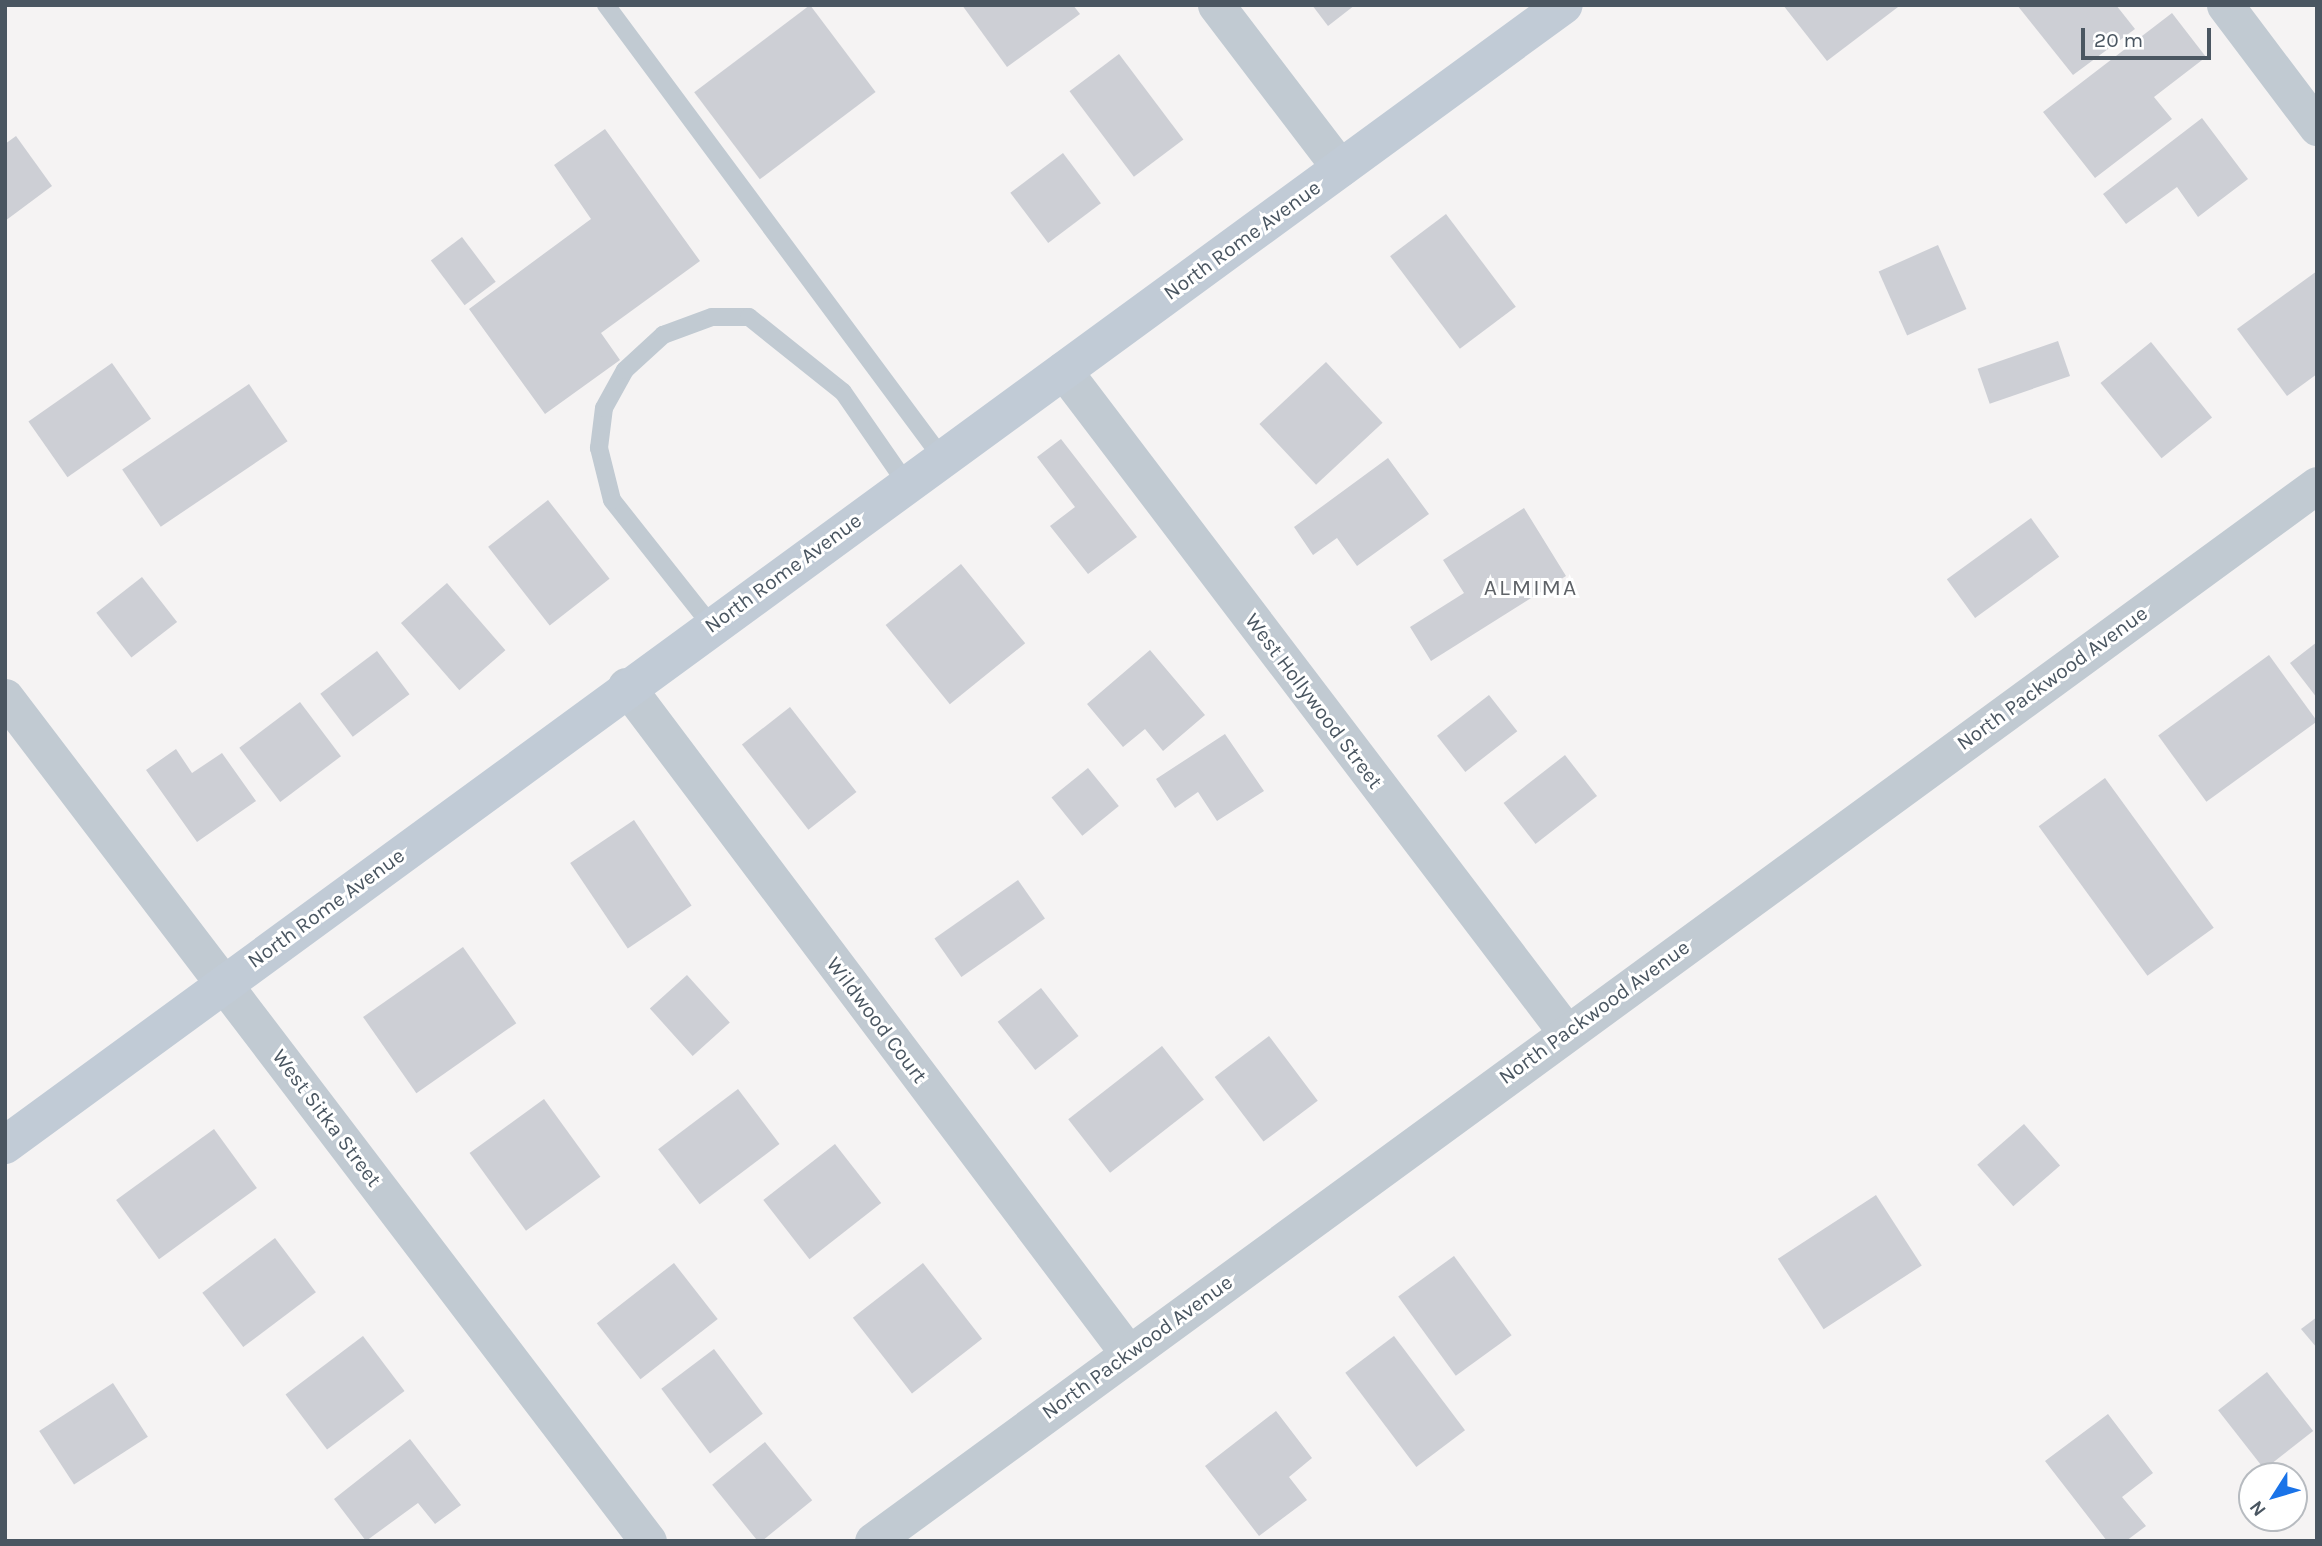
<!DOCTYPE html>
<style>
body{margin:0}
#map{position:relative;width:2322px;height:1546px;overflow:hidden;background:#f5f3f3;font-family:Karla,sans-serif}
div>[style]{position:absolute}
.building>*{inset:0;background:#cdcfd5;transform-origin:0 0}
.lane>*{height:18px;margin:-9px;padding:0 9px;transform-origin:9px;border-radius:9px;background:#c1cad2}
.street>*{height:37px;margin:-18.5px;padding:0 18.5px;transform-origin:18.5px;border-radius:18.5px;background:#c1cad2}
.secondary>*{height:38px;margin:-19px;padding:0 19px;transform-origin:19px;border-radius:19px;background:#c1cbd6}
span{translate:-50% -50%;white-space:nowrap;text-align:center;line-height:1.15;-webkit-text-stroke:6px #fff;paint-order:stroke}
.street-label{font-size:21px;color:#4a5661}
.neighbourhood-label{font-size:23px;color:#5f6368;letter-spacing:2px}
.frame{position:absolute;inset:0;border:7px solid #4a5661;pointer-events:none}
.north{position:absolute;left:2238px;top:1462px;width:70px;height:70px;box-sizing:border-box;background:#fff;border:2px solid #b7bbc0;border-radius:50%;rotate:233deg;font-size:19px;font-weight:700;line-height:28px;text-align:center;color:#4a5661}
.north::after{content:'';display:block;margin:auto;width:24px;height:32px;background:#1a73e8;clip-path:polygon(50% 0,100% 100%,50% 72%,0 100%)}
.scale{position:absolute;left:2081px;top:28px;width:130px;height:32px;box-sizing:border-box;border:4px solid #4a5661;border-top:0;padding-left:9px;font-size:21px;line-height:24px;white-space:nowrap;color:#4a5661;-webkit-text-stroke:5px #fff;paint-order:stroke}
</style>
<div id="map">
<div class="building">
<div style="left:810px;top:5px;width:109px;height:145px;rotate:53deg"></div>
<div style="clip-path:polygon(962px 5px,1073px 5px,1080px 14px,1007px 67px)"></div>
<div style="clip-path:polygon(1312px 5px,1355px 5px,1328px 26px)"></div>
<div style="clip-path:polygon(1783px 5px,1897px 5px,1898px 7px,1827px 61px)"></div>
<div style="clip-path:polygon(2017px 5px,2116px 5px,2135px 29px,2073px 75px)"></div>
<div style="clip-path:polygon(2172px 13px,2206px 57px,2154px 97px,2172px 119px,2095px 178px,2043px 112px)"></div>
<div style="left:1119px;top:54px;width:107px;height:62px;rotate:53deg"></div>
<div style="clip-path:polygon(2202px 118px,2248px 179px,2198px 217px,2177px 187px,2126px 224px,2103px 194px)"></div>
<div style="clip-path:polygon(605px 129px,700px 261px,601px 333px,620px 360px,545px 414px,469px 309px,591px 219px,554px 165px)"></div>
<div style="clip-path:polygon(16px 136px,52px 186px,5px 221px,5px 144px)"></div>
<div style="left:1063px;top:153px;width:63px;height:66px;rotate:53deg"></div>
<div style="left:1446px;top:214px;width:116px;height:70px;rotate:53deg"></div>
<div style="left:462px;top:237px;width:56px;height:39px;rotate:53deg"></div>
<div style="left:1938px;top:245px;width:70px;height:65px;rotate:66deg"></div>
<div style="clip-path:polygon(2317px 271px,2317px 374px,2287px 396px,2237px 329px)"></div>
<div style="left:2058px;top:341px;width:37px;height:85px;rotate:71deg"></div>
<div style="left:2151px;top:342px;width:97px;height:65px;rotate:51deg"></div>
<div style="left:1326px;top:362px;width:83px;height:91px;rotate:47deg"></div>
<div style="left:112px;top:363px;width:68px;height:102px;rotate:55deg"></div>
<div style="left:249px;top:384px;width:69px;height:153px;rotate:56deg"></div>
<div style="clip-path:polygon(1061px 439px,1137px 537px,1088px 574px,1050px 526px,1075px 507px,1037px 457px)"></div>
<div style="clip-path:polygon(1388px 458px,1429px 514px,1357px 566px,1337px 538px,1313px 555px,1294px 527px)"></div>
<div style="left:548px;top:500px;width:100px;height:76px;rotate:52deg"></div>
<div style="clip-path:polygon(1524px 508px,1566px 576px,1431px 661px,1410px 627px,1464px 593px,1443px 560px)"></div>
<div style="left:2031px;top:518px;width:48px;height:104px;rotate:54deg"></div>
<div style="left:961px;top:564px;width:102px;height:97px;rotate:51deg"></div>
<div style="left:142px;top:577px;width:57px;height:58px;rotate:52deg"></div>
<div style="left:447px;top:583px;width:89px;height:61px;rotate:49deg"></div>
<div style="clip-path:polygon(2317px 642px,2317px 698px,2290px 663px)"></div>
<div style="clip-path:polygon(1150px 650px,1205px 715px,1163px 751px,1145px 729px,1123px 747px,1087px 704px)"></div>
<div style="left:377px;top:651px;width:54px;height:71px;rotate:53deg"></div>
<div style="left:2269px;top:655px;width:82px;height:137px;rotate:54deg"></div>
<div style="left:1489px;top:695px;width:46px;height:66px;rotate:52deg"></div>
<div style="left:300px;top:702px;width:68px;height:76px;rotate:53deg"></div>
<div style="left:790px;top:707px;width:108px;height:61px;rotate:52deg"></div>
<div style="clip-path:polygon(1225px 734px,1264px 791px,1217px 821px,1198px 792px,1175px 808px,1156px 779px)"></div>
<div style="clip-path:polygon(176px 749px,192px 773px,222px 753px,256px 801px,197px 842px,146px 770px)"></div>
<div style="left:1565px;top:755px;width:52px;height:78px;rotate:52deg"></div>
<div style="left:1088px;top:768px;width:49px;height:47px;rotate:51deg"></div>
<div style="left:2105px;top:778px;width:185px;height:82px;rotate:54deg"></div>
<div style="left:634px;top:820px;width:103px;height:77px;rotate:56deg"></div>
<div style="left:1018px;top:880px;width:47px;height:102px;rotate:55deg"></div>
<div style="left:463px;top:947px;width:93px;height:122px;rotate:55deg"></div>
<div style="left:687px;top:975px;width:64px;height:50px;rotate:48deg"></div>
<div style="left:1041px;top:988px;width:61px;height:55px;rotate:52deg"></div>
<div style="left:1269px;top:1036px;width:81px;height:68px;rotate:53deg"></div>
<div style="left:1162px;top:1046px;width:68px;height:119px;rotate:52deg"></div>
<div style="left:738px;top:1089px;width:69px;height:100px;rotate:53deg"></div>
<div style="left:544px;top:1099px;width:96px;height:92px;rotate:54deg"></div>
<div style="left:2024px;top:1124px;width:55px;height:62px;rotate:49deg"></div>
<div style="left:214px;top:1129px;width:73px;height:121px;rotate:54deg"></div>
<div style="left:835px;top:1144px;width:75px;height:91px;rotate:52deg"></div>
<div style="left:1876px;top:1195px;width:84px;height:117px;rotate:57deg"></div>
<div style="left:275px;top:1238px;width:68px;height:91px;rotate:53deg"></div>
<div style="left:1454px;top:1256px;width:98px;height:69px;rotate:54deg"></div>
<div style="left:674px;top:1263px;width:71px;height:98px;rotate:52deg"></div>
<div style="left:923px;top:1263px;width:96px;height:89px;rotate:52deg"></div>
<div style="clip-path:polygon(2317px 1317px,2317px 1348px,2301px 1329px)"></div>
<div style="left:363px;top:1336px;width:69px;height:97px;rotate:53deg"></div>
<div style="left:1394px;top:1336px;width:118px;height:61px;rotate:53deg"></div>
<div style="left:714px;top:1349px;width:81px;height:66px;rotate:53deg"></div>
<div style="left:2267px;top:1372px;width:75px;height:62px;rotate:52deg"></div>
<div style="left:113px;top:1383px;width:64px;height:88px;rotate:57deg"></div>
<div style="clip-path:polygon(1276px 1411px,1312px 1458px,1289px 1477px,1307px 1500px,1259px 1536px,1205px 1466px)"></div>
<div style="clip-path:polygon(2108px 1414px,2153px 1473px,2122px 1497px,2146px 1526px,2126px 1541px,2107px 1541px,2045px 1461px)"></div>
<div style="clip-path:polygon(410px 1439px,461px 1505px,435px 1524px,418px 1503px,366px 1541px,334px 1499px)"></div>
<div style="left:765px;top:1442px;width:75px;height:68px;rotate:51deg"></div>
</div>
<div class="lane">
<div style="left:606px;top:5px;width:564px;rotate:53.43deg"></div>
<div style="left:711px;top:625px;width:159px;rotate:-128.4deg"></div>
<div style="left:612px;top:500px;width:54px;rotate:-104deg"></div>
<div style="left:599px;top:448px;width:40px;rotate:-82.9deg"></div>
<div style="left:604px;top:408px;width:43px;rotate:-61.1deg"></div>
<div style="left:625px;top:370px;width:52px;rotate:-42.6deg"></div>
<div style="left:663px;top:335px;width:52px;rotate:-20.2deg"></div>
<div style="left:712px;top:317px;width:37px"></div>
<div style="left:749px;top:317px;width:120px;rotate:38.6deg"></div>
<div style="left:843px;top:392px;width:111px;rotate:55.3deg"></div>
</div>
<div class="street">
<div style="left:1216px;top:5px;width:205px;rotate:52.7deg"></div>
<div style="left:2225px;top:5px;width:153px;rotate:53deg"></div>
<div style="left:1063px;top:370px;width:831px;rotate:52.77deg"></div>
<div style="left:626px;top:686px;width:835px;rotate:53.03deg"></div>
<div style="left:5px;top:697px;width:1061px;rotate:52.7deg"></div>
<div style="left:873px;top:1541px;width:1789px;rotate:-36.18deg"></div>
</div>
<div class="secondary">
<div style="left:5px;top:1145px;width:1931px;rotate:-36.18deg"></div>
</div>
<div class="street-label">
<span style="left:1242px;top:240px;rotate:-36deg">North Rome Avenue</span>
<span style="left:783px;top:573px;rotate:-36deg">North Rome Avenue</span>
<span style="left:2052px;top:678px;rotate:-36deg">North Packwood Avenue</span>
<span style="left:1314px;top:701px;rotate:53deg">West Hollywood Street</span>
<span style="left:326px;top:908px;rotate:-36deg">North Rome Avenue</span>
<span style="left:1594px;top:1012px;rotate:-36deg">North Packwood Avenue</span>
<span style="left:877px;top:1020px;rotate:53deg">Wildwood Court</span>
<span style="left:327px;top:1118px;rotate:53deg">West Sitka Street</span>
<span style="left:1137px;top:1347px;rotate:-36deg">North Packwood Avenue</span>
</div>
<div class="neighbourhood-label">
<span style="left:1531px;top:588px">ALMIMA</span>
</div>
<div class="frame"></div>
<div class="north">N</div>
<div class="scale">20 m</div>
</div>
